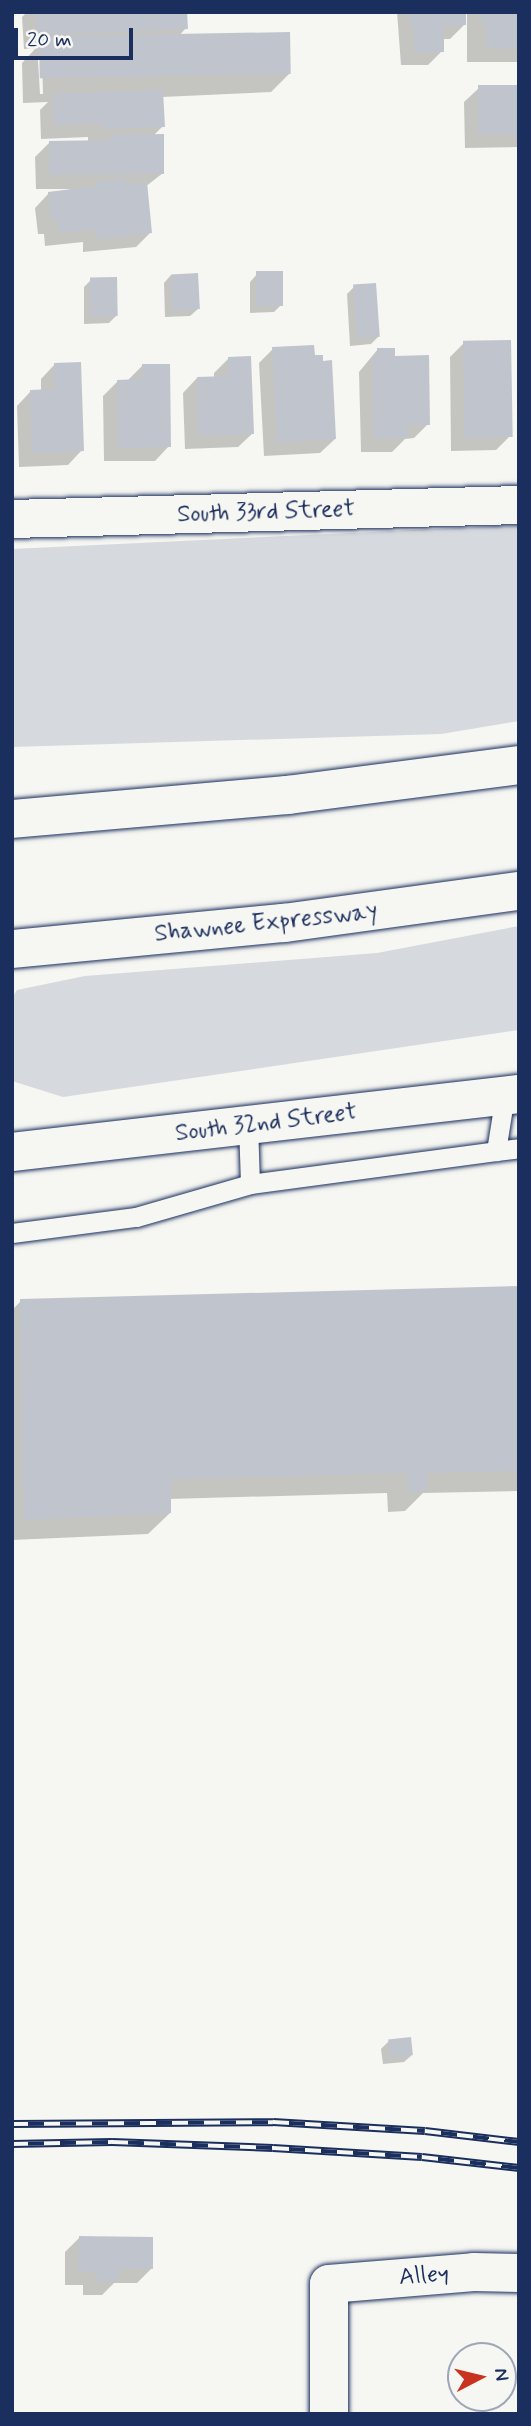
<!DOCTYPE html>
<style>
body{margin:0}
#map{position:relative;width:531px;height:2426px;overflow:hidden;background:#f6f6f2;font-family:Mynerve,sans-serif}
div>[style]{position:absolute}
.green>*{inset:0;background:#d6d9dd}
.shadow>*{inset:0;background:#0003;transform-origin:0 0}
.building>*{inset:0;background:#c0c4cd;transform-origin:0 0}
.roads{filter:drop-shadow(0 0 2px #1b2f5e) drop-shadow(0 0 2px #1b2f5e)}
.service>*{height:19px;margin:-9.5px;padding:0 9.5px;transform-origin:9.5px;border-radius:9.5px;background:#f6f6f2}
.minor>*{height:38px;margin:-19px;padding:0 19px;transform-origin:19px;border-radius:19px;background:#f6f6f2}
.motorway>*{height:38px;margin:-19px;padding:0 19px;transform-origin:19px;border-radius:19px;background:#f6f6f2}
.rail>*{height:8px;margin-top:-4px;transform-origin:0;background:repeating-linear-gradient(90deg,#f6f6f2 0 16px,#1b2f5e 0 32px);box-sizing:border-box;border-block:2px solid #1b2f5e}
span{translate:-50% -50%;white-space:nowrap;text-align:center;line-height:1.15;-webkit-text-stroke:6px #f6f6f2;paint-order:stroke}
.street-label{font-size:24px;color:#1b2f5e}
.frame{position:absolute;inset:0;border:14px solid #1b2f5e;pointer-events:none}
.north{position:absolute;left:447px;top:2342px;width:70px;height:70px;box-sizing:border-box;background:#f6f6f2;border:2px solid #9ea6b7;border-radius:50%;rotate:83deg;font-size:19px;font-weight:700;line-height:28px;text-align:center;color:#1b2f5e}
.north::after{content:'';display:block;margin:auto;width:24px;height:32px;background:#c8321e;clip-path:polygon(50% 0,100% 100%,50% 72%,0 100%)}
.scale{position:absolute;left:14px;top:28px;width:119px;height:32px;box-sizing:border-box;border:4px solid #1b2f5e;border-top:0;padding-left:9px;font-size:21px;line-height:24px;white-space:nowrap;color:#1b2f5e;-webkit-text-stroke:5px #f6f6f2;paint-order:stroke}
</style>
<div id="map">
<div class="green">
<div style="clip-path:polygon(519px 525px,519px 721px,441px 734px,12px 747px,12px 549px)"></div>
<div style="clip-path:polygon(519px 926px,519px 1030px,63px 1097px,12px 1081px,12px 998px,17px 990px,85px 976px,377px 953px)"></div>
</div>
<div class="shadow">
<div style="clip-path:polygon(evenodd,27px 12px,185px 12px,186px 28px,176px 39px,290px 73px,271px 92px,162px 97px,163px 126px,153px 136px,163px 173px,145px 187px,150px 233px,136px 247px,83px 252px,83px 242px,45px 246px,44px 234px,38px 234px,35px 208px,49px 193px,70px 191px,70px 189px,36px 189px,35px 157px,50px 142px,88px 142px,88px 137px,41px 139px,40px 110px,48px 102px,23px 103px,22px 63px,36px 48px,24px 49px,22px 17px,27px 12px,38px 60px,42px 60px,43px 94px,40px 94px,38px 60px)"></div>
<div style="clip-path:polygon(397px 12px,464px 12px,464px 25px,450px 39px,442px 39px,442px 51px,428px 65px,401px 65px)"></div>
<div style="left:467px;top:12px;width:52px;height:50px"></div>
<div style="clip-path:polygon(519px 87px,519px 147px,465px 148px,464px 102px,479px 88px)"></div>
<div style="clip-path:polygon(257px 274px,281px 305px,274px 312px,250px 313px,250px 282px)"></div>
<div style="clip-path:polygon(171px 275px,198px 309px,190px 316px,165px 317px,164px 283px)"></div>
<div style="left:519px;top:275px;width:33px;height:2px;rotate:90deg"></div>
<div style="clip-path:polygon(91px 280px,117px 315px,109px 323px,84px 324px,84px 287px)"></div>
<div style="clip-path:polygon(354px 287px,378px 337px,371px 344px,350px 346px,347px 294px)"></div>
<div style="clip-path:polygon(464px 343px,510px 436px,496px 450px,451px 451px,450px 357px)"></div>
<div style="clip-path:polygon(273px 349px,335px 439px,320px 453px,264px 456px,259px 363px)"></div>
<div style="clip-path:polygon(378px 349px,394px 358px,428px 424px,414px 438px,405px 439px,392px 452px,361px 452px,359px 372px)"></div>
<div style="clip-path:polygon(228px 359px,253px 433px,238px 447px,185px 449px,183px 393px,197px 378px,214px 378px,214px 373px)"></div>
<div style="clip-path:polygon(55px 364px,82px 450px,68px 465px,19px 467px,17px 406px,31px 391px,41px 391px,41px 379px)"></div>
<div style="clip-path:polygon(142px 366px,169px 446px,155px 461px,104px 461px,103px 396px,118px 381px,128px 380px)"></div>
<div style="clip-path:polygon(519px 1288px,519px 1491px,423px 1493px,405px 1511px,388px 1512px,387px 1493px,169px 1499px,170px 1513px,148px 1534px,12px 1540px,12px 1310px,21px 1301px)"></div>
<div style="clip-path:polygon(389px 2041px,412px 2055px,404px 2062px,383px 2064px,381px 2049px)"></div>
<div style="clip-path:polygon(79px 2238px,151px 2269px,137px 2283px,114px 2283px,102px 2295px,83px 2295px,83px 2285px,65px 2285px,65px 2252px)"></div>
<div style="left:519px;top:2350px;width:35px;height:2px;rotate:90deg"></div>
</div>
<div class="building">
<div style="clip-path:polygon(36px 12px,187px 12px,188px 29px,37px 35px)"></div>
<div style="clip-path:polygon(410px 12px,466px 12px,466px 25px,444px 25px,444px 52px,414px 52px,414px 26px,410px 26px)"></div>
<div style="clip-path:polygon(481px 12px,519px 12px,519px 48px,487px 49px,486px 25px,482px 24px)"></div>
<div style="left:290px;top:32px;width:42px;height:251px;rotate:89deg"></div>
<div style="left:519px;top:85px;width:49px;height:41px;rotate:90deg"></div>
<div style="clip-path:polygon(163px 90px,165px 127px,101px 129px,101px 123px,54px 125px,53px 94px)"></div>
<div style="clip-path:polygon(164px 134px,164px 174px,49px 175px,49px 141px,111px 140px,110px 135px)"></div>
<div style="clip-path:polygon(125px 178px,126px 185px,147px 182px,152px 233px,97px 239px,96px 229px,59px 233px,58px 220px,51px 220px,48px 192px,96px 186px,96px 181px)"></div>
<div style="left:283px;top:271px;width:35px;height:27px;rotate:90deg"></div>
<div style="left:198px;top:273px;width:36px;height:27px;rotate:87deg"></div>
<div style="left:117px;top:277px;width:39px;height:27px;rotate:89deg"></div>
<div style="left:376px;top:283px;width:54px;height:23px;rotate:86deg"></div>
<div style="left:511px;top:340px;width:97px;height:48px;rotate:89deg"></div>
<div style="clip-path:polygon(314px 345px,315px 355px,323px 355px,323px 361px,332px 360px,336px 439px,277px 442px,272px 347px)"></div>
<div style="clip-path:polygon(377px 348px,395px 348px,395px 356px,429px 355px,430px 425px,407px 425px,408px 438px,374px 438px,372px 356px,377px 356px)"></div>
<div style="clip-path:polygon(251px 356px,254px 434px,198px 436px,197px 377px,228px 376px,228px 357px)"></div>
<div style="clip-path:polygon(81px 362px,84px 451px,32px 453px,30px 390px,55px 389px,54px 363px)"></div>
<div style="clip-path:polygon(142px 364px,170px 364px,171px 447px,118px 448px,117px 380px,142px 379px)"></div>
<div style="clip-path:polygon(519px 1286px,519px 1471px,427px 1473px,427px 1491px,408px 1492px,407px 1473px,171px 1479px,171px 1513px,24px 1520px,20px 1299px)"></div>
<div style="left:411px;top:2037px;width:18px;height:23px;rotate:84deg"></div>
<div style="clip-path:polygon(79px 2236px,153px 2237px,153px 2269px,118px 2269px,118px 2282px,96px 2281px,96px 2272px,78px 2271px)"></div>
</div>
<div class="roads">
<div class="service">
<div style="left:496px;top:1151px;width:23px;rotate:-7deg"></div>
<div style="left:250px;top:1184px;width:248px;rotate:-7.6deg"></div>
<div style="left:496px;top:1151px;width:57px;rotate:-80.9deg"></div>
<div style="left:12px;top:1233px;width:125px;rotate:-7.4deg"></div>
<div style="left:136px;top:1217px;width:119px;rotate:-16.1deg"></div>
<div style="left:250px;top:1184px;width:59px;rotate:-91.9deg"></div>
</div>
<div class="minor">
<div style="left:12px;top:519px;width:507px;rotate:-1.58deg"></div>
<div style="left:12px;top:1152px;width:510px;rotate:-6.53deg"></div>
<div style="left:329px;top:2414px;width:130px;rotate:-90deg"></div>
<div style="left:329px;top:2284px;width:145px;rotate:-4.7deg"></div>
<div style="left:474px;top:2272px;width:45px;rotate:1.3deg"></div>
</div>
<div class="motorway">
<div style="left:12px;top:819px;width:277px;rotate:-5deg"></div>
<div style="left:288px;top:795px;width:233px;rotate:-7.4deg"></div>
<div style="left:12px;top:949px;width:273px;rotate:-5.5deg"></div>
<div style="left:284px;top:923px;width:237px;rotate:-7.8deg"></div>
</div>
</div>
<div class="rail">
<div style="left:12px;top:2124px;width:261px;rotate:-0.4deg"></div>
<div style="left:273px;top:2122px;width:152px;rotate:3.4deg"></div>
<div style="left:425px;top:2131px;width:95px;rotate:6.7deg"></div>
<div style="left:12px;top:2144px;width:100px;rotate:-1.1deg"></div>
<div style="left:112px;top:2142px;width:161px;rotate:2.1deg"></div>
<div style="left:273px;top:2148px;width:149px;rotate:3.5deg"></div>
<div style="left:422px;top:2157px;width:98px;rotate:6.5deg"></div>
</div>
<div class="street-label">
<span style="left:266px;top:512px;rotate:-2deg">South 33rd Street</span>
<span style="left:266px;top:923px;rotate:-6deg">Shawnee Expressway</span>
<span style="left:266px;top:1123px;rotate:-7deg">South 32nd Street</span>
<span style="left:424px;top:2276px;rotate:-5deg">Alley</span>
</div>
<div class="frame"></div>
<div class="north">N</div>
<div class="scale">20 m</div>
</div>
